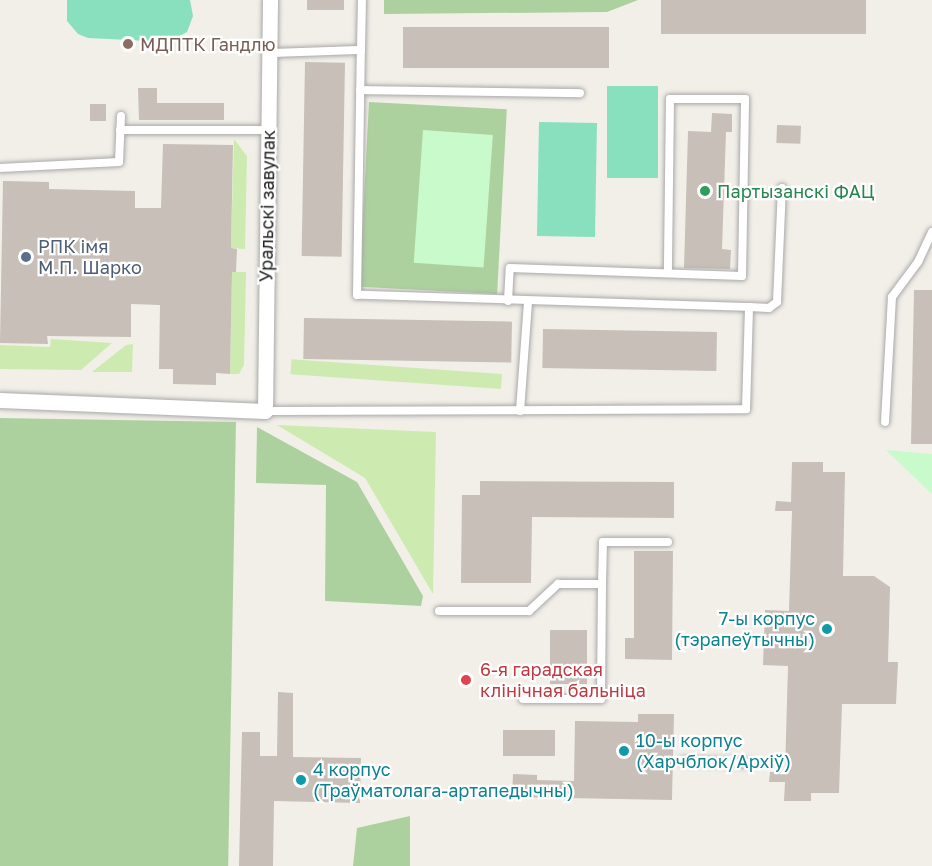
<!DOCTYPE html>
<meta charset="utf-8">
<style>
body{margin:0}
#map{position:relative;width:932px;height:866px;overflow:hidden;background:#f2efe9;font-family:"Golos Text",sans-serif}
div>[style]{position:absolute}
.grass>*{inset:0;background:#cdebb0;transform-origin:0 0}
.forest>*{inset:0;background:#add19e;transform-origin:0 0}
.park>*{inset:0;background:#c8facc;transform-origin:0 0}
.pitch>*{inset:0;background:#88e0be;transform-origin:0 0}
.building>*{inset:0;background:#c7bfb8;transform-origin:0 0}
.roads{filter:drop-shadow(0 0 2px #a9a9a9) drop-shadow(0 0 2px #a9a9a9)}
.lane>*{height:8px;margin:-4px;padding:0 4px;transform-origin:4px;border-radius:4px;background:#fff}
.street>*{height:15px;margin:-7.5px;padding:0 7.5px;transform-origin:7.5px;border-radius:7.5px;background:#fff}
.dots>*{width:16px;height:16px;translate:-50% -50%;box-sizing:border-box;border:3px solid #fff;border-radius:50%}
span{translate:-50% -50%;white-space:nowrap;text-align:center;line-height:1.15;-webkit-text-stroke:4.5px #fff;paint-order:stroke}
.education-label{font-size:18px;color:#785e54}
.left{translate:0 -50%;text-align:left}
.leisure-label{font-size:18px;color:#27864d}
.street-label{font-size:18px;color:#222}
.service-label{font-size:18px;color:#4e5e75}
.culture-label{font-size:18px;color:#0d838f}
.right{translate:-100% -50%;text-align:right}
.health-label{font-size:18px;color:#be3a42}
</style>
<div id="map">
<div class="grass">
<div style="clip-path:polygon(234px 139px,247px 156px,245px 249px,231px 248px)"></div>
<div style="clip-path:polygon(232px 272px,246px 272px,244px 365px,239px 374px,230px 374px)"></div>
<div style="clip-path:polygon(51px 339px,112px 343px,81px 370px,0 369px,0 345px,50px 347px)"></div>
<div style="clip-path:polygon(133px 344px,132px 372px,92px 372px,126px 345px)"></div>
<div style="left:502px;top:374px;width:15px;height:211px;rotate:94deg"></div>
<div style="clip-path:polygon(277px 425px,436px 432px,433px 594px,365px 478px)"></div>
</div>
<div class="forest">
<div style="clip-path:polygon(384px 0,638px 0,607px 12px,384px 14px)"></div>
<div style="left:369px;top:102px;width:138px;height:185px;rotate:3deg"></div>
<div style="left:0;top:418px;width:236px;height:448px;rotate:1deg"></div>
<div style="clip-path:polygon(257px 427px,357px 482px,423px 596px,421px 606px,325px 601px,326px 485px,256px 483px)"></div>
<div style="clip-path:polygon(410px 816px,410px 866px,353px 866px,357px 828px)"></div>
</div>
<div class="park">
<div style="left:423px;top:130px;width:70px;height:133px;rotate:4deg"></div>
<div style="clip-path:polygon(886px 450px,932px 454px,932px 494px)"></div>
</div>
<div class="pitch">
<div style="clip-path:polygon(67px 0,190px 0,193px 16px,187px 32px,169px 42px,88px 38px,78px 34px,67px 21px)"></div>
<div style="left:607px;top:86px;width:51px;height:92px"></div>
<div style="left:539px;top:122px;width:58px;height:114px;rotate:1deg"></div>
</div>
<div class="building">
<div style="left:307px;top:0;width:37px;height:10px"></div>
<div style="left:661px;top:0;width:205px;height:34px"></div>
<div style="left:403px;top:27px;width:206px;height:41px"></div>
<div style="left:305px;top:62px;width:40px;height:194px;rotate:1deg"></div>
<div style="clip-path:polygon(138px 88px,157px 88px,157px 103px,224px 103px,224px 120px,139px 120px)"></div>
<div style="left:90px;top:104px;width:16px;height:17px"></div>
<div style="clip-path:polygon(712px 113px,732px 114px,732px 132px,726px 132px,722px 249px,731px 250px,730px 269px,684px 268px,688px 131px,711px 132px)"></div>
<div style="left:777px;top:125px;width:24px;height:18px;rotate:2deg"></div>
<div style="clip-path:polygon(163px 144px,233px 145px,231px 248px,237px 249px,236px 272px,232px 272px,230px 374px,216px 373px,216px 385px,173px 384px,173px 369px,159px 369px,160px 305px,131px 304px,131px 337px,47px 336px,48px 344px,0 343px,3px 181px,49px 182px,49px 189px,135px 191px,135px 208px,161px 208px)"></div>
<div style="clip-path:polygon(914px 290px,932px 290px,932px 444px,911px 444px)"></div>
<div style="left:304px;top:318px;width:208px;height:41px;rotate:1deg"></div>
<div style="left:543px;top:329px;width:174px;height:39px;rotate:1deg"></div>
<div style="clip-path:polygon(792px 462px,823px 462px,823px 472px,845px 472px,843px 576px,874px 576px,890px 587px,888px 662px,898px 662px,896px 704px,842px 704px,839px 793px,811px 793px,811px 801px,784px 801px,785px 782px,769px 782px,770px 772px,785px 772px,788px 666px,763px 665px,765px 610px,789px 611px,792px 511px,775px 511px,776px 501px,791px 502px)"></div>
<div style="clip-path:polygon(480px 481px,674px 482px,674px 518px,532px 517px,531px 583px,461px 583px,462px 495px,480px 495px)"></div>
<div style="clip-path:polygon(634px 551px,673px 551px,672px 660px,625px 659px,625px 638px,634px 638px)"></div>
<div style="left:550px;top:630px;width:37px;height:54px"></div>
<div style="clip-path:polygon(278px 692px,293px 693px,293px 757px,361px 758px,360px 803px,274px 801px,273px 866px,239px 866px,242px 732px,260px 732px,260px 756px,277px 756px)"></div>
<div style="clip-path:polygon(638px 714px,674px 714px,672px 800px,512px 797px,513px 774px,537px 775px,537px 780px,574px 781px,575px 721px,638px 722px)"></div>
<div style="left:503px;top:730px;width:52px;height:26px"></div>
</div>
<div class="roads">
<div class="lane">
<div style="left:361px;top:50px;width:50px;rotate:-88.9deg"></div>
<div style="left:360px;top:90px;width:220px;rotate:0.8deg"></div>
<div style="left:120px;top:130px;width:148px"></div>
<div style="left:0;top:168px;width:119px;rotate:-2.9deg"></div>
<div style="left:119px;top:162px;width:46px;rotate:-87.5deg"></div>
<div style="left:508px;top:301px;width:33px;rotate:-87deg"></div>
<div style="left:510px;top:268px;width:232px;rotate:2deg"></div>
<div style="left:742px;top:276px;width:177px;rotate:-89deg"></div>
<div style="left:745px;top:99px;width:75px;rotate:180deg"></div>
<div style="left:670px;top:99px;width:174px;rotate:90.7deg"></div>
<div style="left:749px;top:307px;width:20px;rotate:3deg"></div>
<div style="left:769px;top:308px;width:10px;rotate:-37deg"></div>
<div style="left:777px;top:302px;width:114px;rotate:-87.5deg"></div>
<div style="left:265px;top:411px;width:481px;rotate:-0.2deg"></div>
<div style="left:746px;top:409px;width:102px;rotate:-88.3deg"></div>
<div style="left:749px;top:307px;width:392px;rotate:-178.2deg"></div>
<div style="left:357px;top:295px;width:245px;rotate:-89.1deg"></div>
<div style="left:361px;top:50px;width:92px;rotate:178.1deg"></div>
<div style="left:520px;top:411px;width:110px;rotate:-85.8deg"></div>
<div style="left:885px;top:422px;width:125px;rotate:-86.8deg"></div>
<div style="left:892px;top:297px;width:44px;rotate:-53.4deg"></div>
<div style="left:918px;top:262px;width:33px;rotate:-65deg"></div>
<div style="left:602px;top:584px;width:42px;rotate:-88.6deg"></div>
<div style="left:603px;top:542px;width:65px"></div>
<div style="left:439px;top:611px;width:90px"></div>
<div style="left:529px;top:611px;width:40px;rotate:-43deg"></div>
<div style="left:558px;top:584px;width:44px"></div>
<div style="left:602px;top:584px;width:115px;rotate:90.5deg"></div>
<div style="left:601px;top:699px;width:78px;rotate:180deg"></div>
<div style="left:683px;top:761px;width:68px;rotate:1.7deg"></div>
</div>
<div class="street">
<div style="left:0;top:400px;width:265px;rotate:2.4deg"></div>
<div style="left:265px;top:411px;width:411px;rotate:-89.3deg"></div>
</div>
</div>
<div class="dots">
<div style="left:128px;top:44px;background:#8d6e63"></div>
<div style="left:705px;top:191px;background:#2e9e5b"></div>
<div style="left:26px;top:257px;background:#5c6f8a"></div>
<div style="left:827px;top:629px;background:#0f9aa8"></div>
<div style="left:466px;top:680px;background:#e0444e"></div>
<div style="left:624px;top:751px;background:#0f9aa8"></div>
<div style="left:301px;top:780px;background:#0f9aa8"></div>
</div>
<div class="education-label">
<span class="left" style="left:140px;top:44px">МДПТК Гандлю</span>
</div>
<div class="leisure-label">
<span class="left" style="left:717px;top:191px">Партызанскі ФАЦ</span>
</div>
<div class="street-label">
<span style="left:267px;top:206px;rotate:-89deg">Уральскі завулак</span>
</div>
<div class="service-label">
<span class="left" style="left:38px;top:257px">РПК імя<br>М.П. Шарко</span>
</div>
<div class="culture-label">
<span class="right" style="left:815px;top:629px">7-ы корпус<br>(тэрапеўтычны)</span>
<span class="left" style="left:636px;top:751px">10-ы корпус<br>(Харчблок/Архіў)</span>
<span class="left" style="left:313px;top:780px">4 корпус<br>(Траўматолага-артапедычны)</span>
</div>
<div class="health-label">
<span class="left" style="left:480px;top:680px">6-я гарадская<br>клінічная бальніца</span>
</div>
</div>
